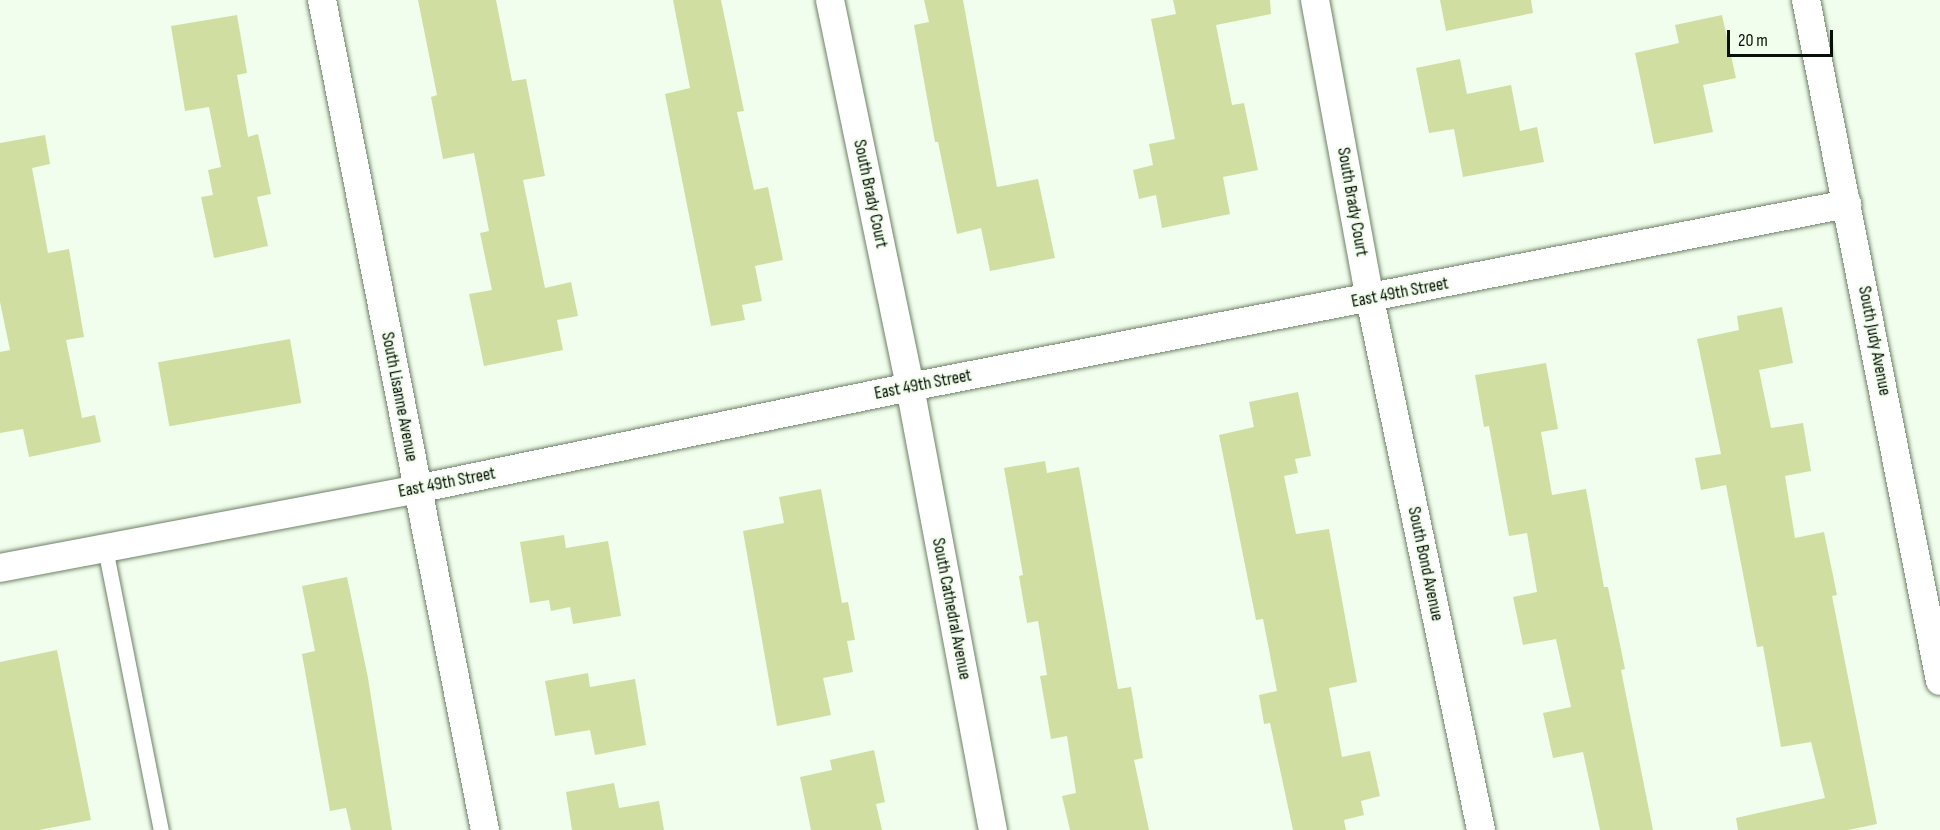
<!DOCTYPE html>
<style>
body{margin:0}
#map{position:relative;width:1940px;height:830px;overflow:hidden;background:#f1feed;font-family:"Sofia Sans Condensed",sans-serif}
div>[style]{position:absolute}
.building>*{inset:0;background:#d0dea2;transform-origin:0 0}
.roads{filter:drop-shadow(0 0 2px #6e8168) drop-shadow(0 0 2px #6e8168)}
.lane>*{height:15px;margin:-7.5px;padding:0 7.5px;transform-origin:7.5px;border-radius:7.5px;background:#fff}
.street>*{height:28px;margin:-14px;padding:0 14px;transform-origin:14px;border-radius:14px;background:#fff}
span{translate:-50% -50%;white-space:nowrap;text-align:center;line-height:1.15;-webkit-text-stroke:4.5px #f1feed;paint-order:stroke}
.street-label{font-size:18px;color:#080f06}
.scale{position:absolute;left:1727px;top:30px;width:106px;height:27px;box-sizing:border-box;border:3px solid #080f06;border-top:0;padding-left:8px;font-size:18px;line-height:21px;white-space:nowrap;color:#080f06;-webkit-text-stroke:4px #f1feed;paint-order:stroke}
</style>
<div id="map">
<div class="building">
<div style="clip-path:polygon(418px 0,496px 0,512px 81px,526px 79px,545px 176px,523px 180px,545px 288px,571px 282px,578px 316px,557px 320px,563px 350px,484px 366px,469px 294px,492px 290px,480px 233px,489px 231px,474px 153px,443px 159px,431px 97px,437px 95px)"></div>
<div style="clip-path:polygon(673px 0,721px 0,744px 111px,737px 112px,754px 190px,768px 187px,783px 260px,755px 266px,762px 301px,742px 305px,745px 320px,711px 326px,665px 94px,690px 88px)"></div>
<div style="clip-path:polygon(924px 0,963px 0,997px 187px,1038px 179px,1055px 258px,990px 271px,981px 228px,957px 234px,938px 142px,935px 142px,914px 25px,929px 22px)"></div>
<div style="clip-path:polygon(1173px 0,1270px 0,1271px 14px,1216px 25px,1232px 105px,1244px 103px,1258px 170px,1223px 177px,1230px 214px,1162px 228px,1156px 195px,1139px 199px,1133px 170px,1153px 165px,1149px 144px,1175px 139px,1151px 19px,1176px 14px)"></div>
<div style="clip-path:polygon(1440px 0,1531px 0,1533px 13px,1446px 31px)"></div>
<div style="clip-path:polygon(237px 15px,247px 73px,237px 75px,248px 137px,258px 134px,271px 194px,257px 197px,268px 246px,214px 258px,201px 197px,213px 195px,208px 170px,221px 167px,209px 107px,185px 111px,171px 26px)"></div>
<div style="clip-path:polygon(1722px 15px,1736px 78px,1703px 85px,1713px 132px,1654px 144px,1635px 53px,1679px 43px,1675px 25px)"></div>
<div style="clip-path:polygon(1460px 59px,1467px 94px,1511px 85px,1520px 131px,1537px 127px,1544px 162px,1463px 177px,1454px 129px,1429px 133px,1416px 68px)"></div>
<div style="clip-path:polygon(45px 135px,50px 164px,32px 168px,48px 253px,69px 249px,84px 337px,66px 340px,82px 418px,95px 415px,101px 442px,29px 457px,23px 429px,0 433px,0 352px,10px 350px,0 302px,0 143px)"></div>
<div style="clip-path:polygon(1782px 307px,1793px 363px,1759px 370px,1771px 428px,1803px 423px,1811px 471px,1785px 476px,1795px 538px,1824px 532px,1837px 595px,1832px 596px,1877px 824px,1848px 830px,1738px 830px,1736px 818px,1825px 798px,1811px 742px,1781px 747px,1763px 646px,1757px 647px,1726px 485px,1701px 490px,1695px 458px,1721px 454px,1697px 339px,1739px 330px,1737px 316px)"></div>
<div style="left:290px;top:339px;width:65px;height:134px;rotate:80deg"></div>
<div style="clip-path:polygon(1546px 363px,1558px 429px,1541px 432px,1552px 495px,1586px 489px,1604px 587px,1608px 587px,1625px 669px,1621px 670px,1653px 830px,1600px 830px,1583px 752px,1553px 758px,1543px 713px,1571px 707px,1556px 639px,1523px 645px,1513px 597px,1537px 592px,1527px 533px,1509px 536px,1489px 426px,1484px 427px,1475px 375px)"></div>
<div style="clip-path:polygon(1298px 392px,1311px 456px,1295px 459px,1298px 473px,1284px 476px,1296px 534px,1329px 529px,1357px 682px,1329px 688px,1342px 757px,1370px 751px,1380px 796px,1361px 801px,1364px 815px,1344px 820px,1346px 830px,1293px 830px,1270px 723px,1264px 724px,1259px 695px,1277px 691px,1263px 619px,1256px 620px,1219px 435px,1254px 427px,1249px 402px)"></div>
<div style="clip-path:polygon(1045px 461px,1047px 473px,1079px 467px,1118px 689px,1131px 687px,1143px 758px,1134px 760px,1149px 830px,1070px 830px,1062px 796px,1076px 793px,1067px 736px,1051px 739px,1040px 676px,1047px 675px,1038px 621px,1027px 623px,1019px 576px,1023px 575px,1004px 468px)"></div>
<div style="clip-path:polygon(821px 489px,842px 603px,848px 602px,855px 640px,847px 641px,853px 672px,823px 678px,831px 715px,777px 726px,743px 531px,784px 523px,779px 497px)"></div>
<div style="clip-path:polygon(564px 535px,566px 548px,608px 541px,621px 616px,573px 624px,570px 607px,551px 611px,549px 600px,530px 603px,520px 542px)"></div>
<div style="clip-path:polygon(347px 577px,368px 678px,392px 830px,351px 830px,346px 808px,330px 811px,302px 654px,315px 651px,302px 586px)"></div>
<div style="clip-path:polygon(57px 650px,91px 820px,39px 830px,0 830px,0 662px)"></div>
<div style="clip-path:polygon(588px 673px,590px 687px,635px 679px,646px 745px,595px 755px,590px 730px,555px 736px,545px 681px)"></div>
<div style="clip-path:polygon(874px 750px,885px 802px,876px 804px,882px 830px,811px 830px,800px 777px,832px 770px,830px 760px)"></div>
<div style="clip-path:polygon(614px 783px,619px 808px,659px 801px,664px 830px,572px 830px,566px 792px)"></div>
</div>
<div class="roads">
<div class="lane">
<div style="left:105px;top:548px;width:288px;rotate:78.8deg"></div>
</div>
<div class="street">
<div style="left:322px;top:0;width:846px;rotate:78.89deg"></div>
<div style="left:830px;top:0;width:395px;rotate:78.3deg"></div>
<div style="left:910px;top:387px;width:451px;rotate:79.4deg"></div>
<div style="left:1315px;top:0;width:304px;rotate:79.6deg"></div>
<div style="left:1370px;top:299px;width:542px;rotate:78.19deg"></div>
<div style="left:1806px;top:0;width:694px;rotate:78.87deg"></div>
<div style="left:0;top:568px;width:424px;rotate:-10.7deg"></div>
<div style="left:417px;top:489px;width:503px;rotate:-11.69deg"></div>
<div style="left:910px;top:387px;width:955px;rotate:-11.05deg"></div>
</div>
</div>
<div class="street-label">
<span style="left:870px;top:194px;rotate:78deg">South Brady Court</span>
<span style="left:1352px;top:202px;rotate:80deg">South Brady Court</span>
<span style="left:1400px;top:293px;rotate:-11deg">East 49th Street</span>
<span style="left:1874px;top:341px;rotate:79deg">South Judy Avenue</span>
<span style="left:923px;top:385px;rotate:-11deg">East 49th Street</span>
<span style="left:399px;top:397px;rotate:79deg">South Lisanne Avenue</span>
<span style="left:447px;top:483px;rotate:-11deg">East 49th Street</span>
<span style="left:1425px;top:564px;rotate:78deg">South Bond Avenue</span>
<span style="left:951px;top:609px;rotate:79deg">South Cathedral Avenue</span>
</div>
<div class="scale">20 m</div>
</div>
